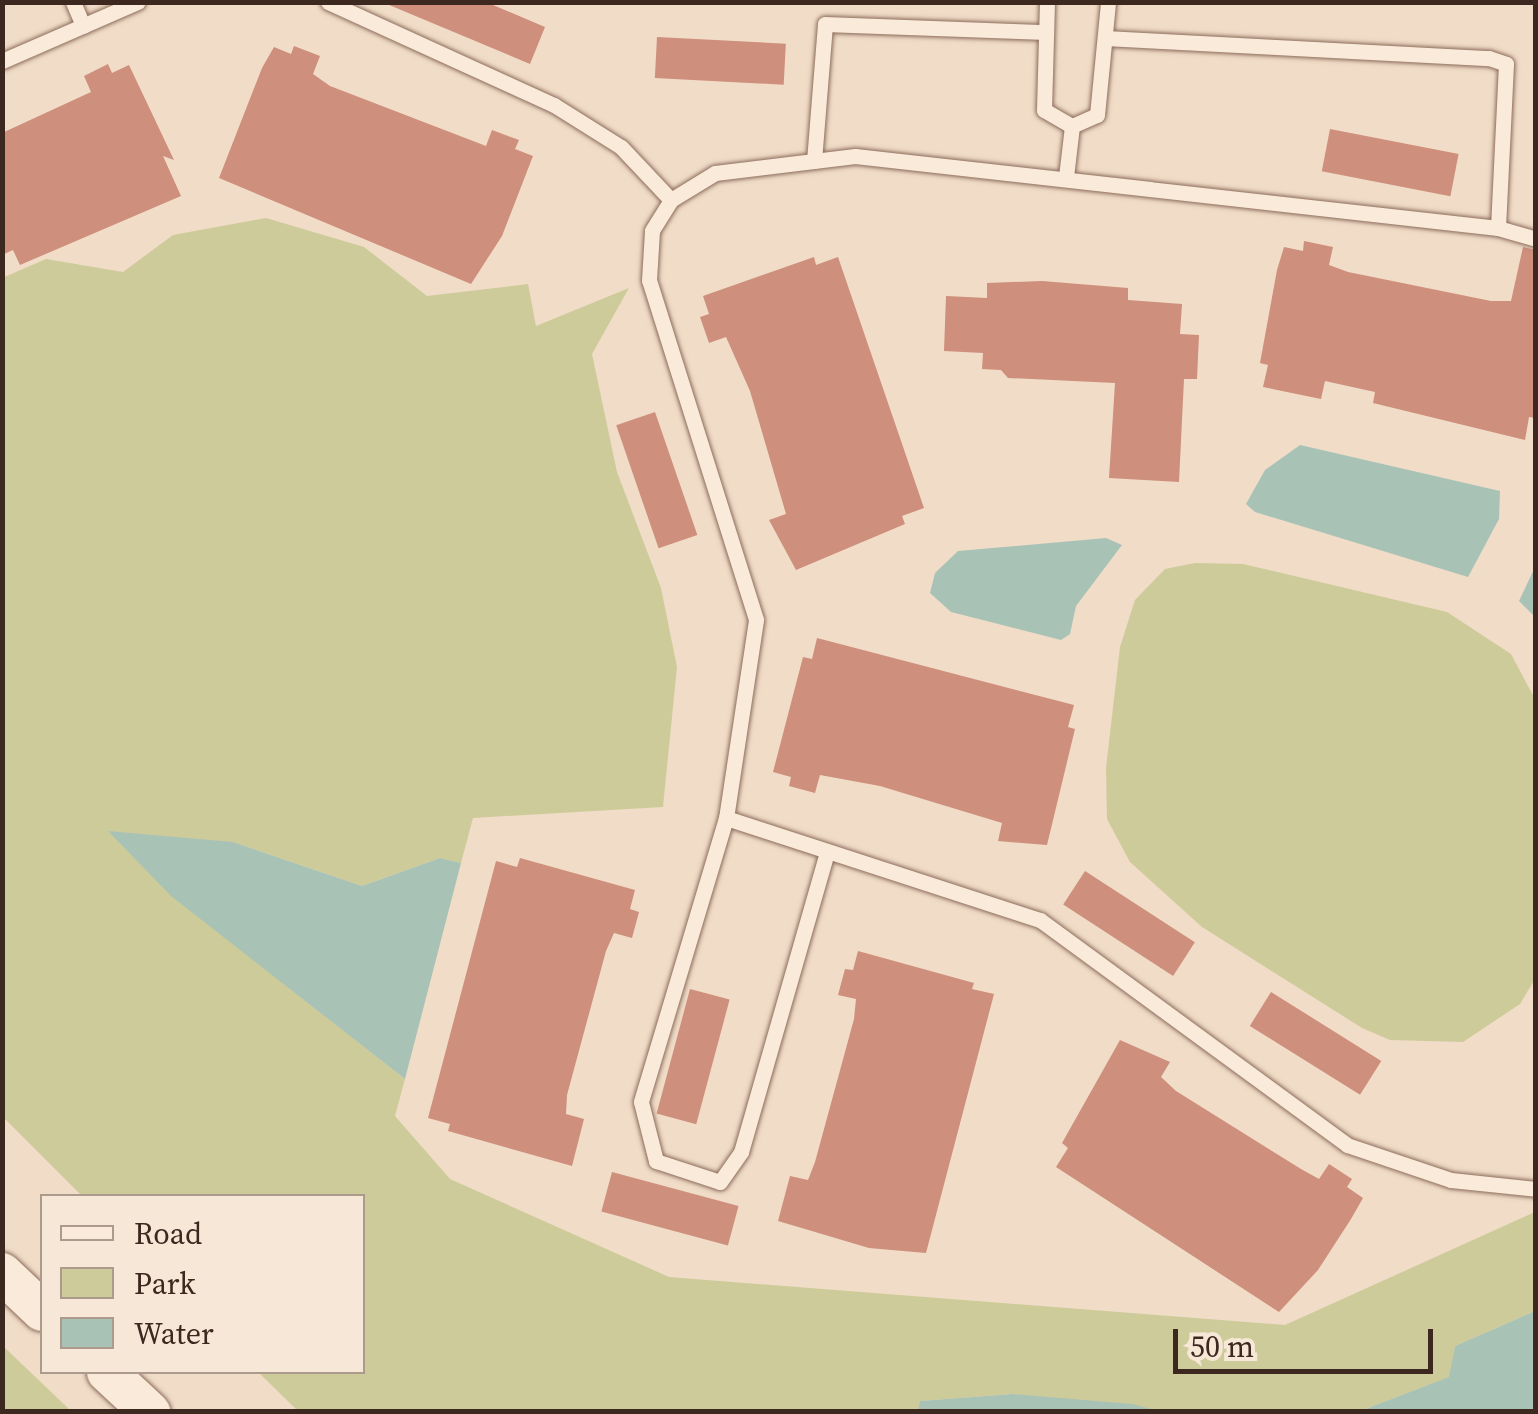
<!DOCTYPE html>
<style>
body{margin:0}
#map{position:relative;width:1538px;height:1414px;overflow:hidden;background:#f0dcc7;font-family:"Source Serif 4",serif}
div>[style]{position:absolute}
.green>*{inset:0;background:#cecb9a}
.water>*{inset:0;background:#a8c3b6}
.building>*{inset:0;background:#ce8f7c;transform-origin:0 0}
.roads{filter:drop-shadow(0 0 2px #8c6c5b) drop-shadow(0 0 2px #8c6c5b)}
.service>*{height:15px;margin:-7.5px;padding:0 7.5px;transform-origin:7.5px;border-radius:7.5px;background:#faeada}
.tertiary>*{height:40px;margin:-20px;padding:0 20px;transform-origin:20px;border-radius:20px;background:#faeada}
span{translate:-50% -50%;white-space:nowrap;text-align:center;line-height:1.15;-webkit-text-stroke:8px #f7e7d7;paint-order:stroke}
.frame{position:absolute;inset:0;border:5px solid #3c281f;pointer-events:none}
.legend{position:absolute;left:40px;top:1194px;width:325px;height:180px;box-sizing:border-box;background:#f7e7d7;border:2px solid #ac9b8d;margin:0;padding:12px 18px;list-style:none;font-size:30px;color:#3c281f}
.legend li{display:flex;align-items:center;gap:20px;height:50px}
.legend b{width:50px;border:2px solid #ac9b8d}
.scale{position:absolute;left:1173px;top:1329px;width:260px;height:45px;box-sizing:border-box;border:5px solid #3c281f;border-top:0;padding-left:12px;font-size:30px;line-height:35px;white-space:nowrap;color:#3c281f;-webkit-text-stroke:8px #f7e7d7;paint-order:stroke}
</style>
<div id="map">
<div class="green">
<div style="clip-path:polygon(266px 218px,364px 247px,427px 296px,528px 284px,536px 326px,629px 288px,592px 354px,617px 472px,661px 588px,677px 667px,663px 807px,473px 818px,461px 863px,440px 858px,362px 886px,233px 842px,287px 986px,405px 1079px,395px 1116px,450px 1179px,669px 1277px,1285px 1325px,1535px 1212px,1535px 1311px,1455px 1346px,1450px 1377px,1360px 1411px,1159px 1411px,1012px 1394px,921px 1401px,918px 1412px,298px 1411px,258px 1372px,362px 1372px,362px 1196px,82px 1196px,3px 1117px,2px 278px,46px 259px,123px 272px,173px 235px)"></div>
<div style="clip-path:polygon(1195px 563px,1243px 564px,1447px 612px,1511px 654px,1535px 699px,1535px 979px,1520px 1004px,1463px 1042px,1390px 1040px,1362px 1028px,1202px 927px,1130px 862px,1107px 819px,1106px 768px,1120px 647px,1135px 600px,1165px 569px)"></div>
<div style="clip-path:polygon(2px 1346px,3px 1346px,71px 1411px,3px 1411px)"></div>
</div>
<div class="water">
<div style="clip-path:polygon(1300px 445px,1500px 491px,1499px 519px,1468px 577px,1255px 512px,1246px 504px,1265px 470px)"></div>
<div style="clip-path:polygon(1106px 538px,1122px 545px,1076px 606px,1070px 634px,1061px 640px,951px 612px,930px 593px,935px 573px,958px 551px)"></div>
<div style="clip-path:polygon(1535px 567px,1535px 617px,1519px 601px)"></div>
<div style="clip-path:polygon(108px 831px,233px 842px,362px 886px,440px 858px,461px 863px,405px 1079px,171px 896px)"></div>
<div style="clip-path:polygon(1535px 1311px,1535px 1411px,1360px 1411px,1449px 1377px,1455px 1346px)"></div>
<div style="clip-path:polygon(1012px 1394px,1132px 1404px,1159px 1411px,918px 1411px,920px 1401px)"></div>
</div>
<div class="building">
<div style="clip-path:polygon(382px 2px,486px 2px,545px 27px,530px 64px)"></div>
<div style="left:657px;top:37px;width:129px;height:41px;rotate:3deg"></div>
<div style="clip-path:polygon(294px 46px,320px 56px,313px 74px,330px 86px,486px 146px,492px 130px,519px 140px,515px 149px,533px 156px,502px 236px,471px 284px,219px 178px,262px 68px,274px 47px,291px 54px)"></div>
<div style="clip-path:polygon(108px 64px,112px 73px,129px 65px,174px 160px,163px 156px,181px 196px,20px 265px,13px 250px,2px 255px,2px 133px,91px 92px,84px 76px)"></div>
<div style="left:1330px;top:129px;width:131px;height:43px;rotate:11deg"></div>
<div style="clip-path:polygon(1304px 241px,1333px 247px,1329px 265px,1348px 272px,1491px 301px,1511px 301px,1523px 247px,1536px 250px,1536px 418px,1529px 417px,1525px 440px,1373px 403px,1375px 392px,1325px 381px,1321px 399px,1263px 387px,1268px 365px,1260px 363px,1277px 270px,1284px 247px,1303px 251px)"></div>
<div style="clip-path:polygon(814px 257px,816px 265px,838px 257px,924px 508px,902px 516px,905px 524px,796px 570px,769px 520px,786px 514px,750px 391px,726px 337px,709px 343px,700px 317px,709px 314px,703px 296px)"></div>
<div style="clip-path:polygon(1042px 281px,1128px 288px,1128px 300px,1182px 304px,1180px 334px,1199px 335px,1197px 379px,1184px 379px,1179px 482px,1109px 478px,1115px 383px,1008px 378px,1001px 370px,982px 369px,983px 353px,944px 351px,946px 296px,987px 298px,987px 283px)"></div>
<div style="left:655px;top:412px;width:130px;height:41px;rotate:71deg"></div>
<div style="clip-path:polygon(817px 638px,1074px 705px,1068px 727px,1075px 729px,1047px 845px,998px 841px,1002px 823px,880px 786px,820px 775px,815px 793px,789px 786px,791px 777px,773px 772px,803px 657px,812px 659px)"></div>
<div style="clip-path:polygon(520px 858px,635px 890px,630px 909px,639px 912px,632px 938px,614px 933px,606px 951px,567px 1095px,566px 1114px,584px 1119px,572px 1166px,448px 1131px,450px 1124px,428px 1118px,496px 861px,517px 867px)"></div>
<div style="left:1085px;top:871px;width:131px;height:40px;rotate:33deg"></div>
<div style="clip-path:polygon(858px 951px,974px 983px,972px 989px,994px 994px,926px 1253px,869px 1248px,778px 1221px,790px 1176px,808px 1180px,815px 1162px,854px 1019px,856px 999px,838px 995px,845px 969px,853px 970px)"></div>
<div style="left:690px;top:989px;width:41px;height:129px;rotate:15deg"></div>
<div style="left:1271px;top:992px;width:130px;height:40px;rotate:32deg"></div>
<div style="clip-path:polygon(1120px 1040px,1170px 1062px,1161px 1077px,1176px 1091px,1301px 1169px,1319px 1179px,1329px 1164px,1352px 1179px,1347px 1187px,1363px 1198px,1351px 1219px,1318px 1270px,1279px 1312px,1056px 1167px,1068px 1148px,1062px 1143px)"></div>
<div style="left:612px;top:1172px;width:131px;height:41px;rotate:15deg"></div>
</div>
<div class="roads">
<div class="service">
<div style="left:73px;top:2px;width:26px;rotate:67deg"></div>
<div style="left:328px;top:2px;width:248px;rotate:24.5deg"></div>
<div style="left:554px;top:105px;width:79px;rotate:32.1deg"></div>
<div style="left:621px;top:147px;width:73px;rotate:46.7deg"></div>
<div style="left:1047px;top:2px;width:108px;rotate:91.6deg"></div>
<div style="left:1044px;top:110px;width:32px;rotate:30deg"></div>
<div style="left:1072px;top:126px;width:27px;rotate:-24deg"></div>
<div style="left:1097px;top:115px;width:114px;rotate:-84.4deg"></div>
<div style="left:1105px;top:38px;width:385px;rotate:3deg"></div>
<div style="left:1489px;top:58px;width:18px;rotate:19deg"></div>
<div style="left:1506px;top:64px;width:164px;rotate:92.8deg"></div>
<div style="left:1498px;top:228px;width:647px;rotate:-173.61deg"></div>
<div style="left:855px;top:156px;width:141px;rotate:173.1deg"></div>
<div style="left:715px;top:173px;width:52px;rotate:148.5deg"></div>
<div style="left:671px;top:200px;width:36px;rotate:122deg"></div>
<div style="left:652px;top:231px;width:49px;rotate:93.5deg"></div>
<div style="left:649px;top:280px;width:356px;rotate:72.5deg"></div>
<div style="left:756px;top:620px;width:200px;rotate:98.6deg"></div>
<div style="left:726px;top:818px;width:330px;rotate:18deg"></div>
<div style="left:1040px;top:920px;width:381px;rotate:36.2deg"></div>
<div style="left:1347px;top:1145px;width:110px;rotate:18.6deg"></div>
<div style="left:1451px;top:1180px;width:85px;rotate:6deg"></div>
<div style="left:2px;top:61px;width:148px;rotate:-23.5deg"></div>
<div style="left:814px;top:161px;width:137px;rotate:-85.4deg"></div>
<div style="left:825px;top:24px;width:221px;rotate:2.1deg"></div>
<div style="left:1066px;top:177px;width:51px;rotate:-83.3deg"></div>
<div style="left:1498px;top:228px;width:40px;rotate:16deg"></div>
<div style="left:726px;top:818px;width:296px;rotate:106.7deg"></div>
<div style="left:641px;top:1102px;width:61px;rotate:75.7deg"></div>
<div style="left:656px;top:1161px;width:67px;rotate:18.2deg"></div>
<div style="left:720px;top:1182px;width:37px;rotate:-55deg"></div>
<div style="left:741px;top:1152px;width:312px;rotate:-74deg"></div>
</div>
<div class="tertiary">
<div style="left:2px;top:1273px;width:55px;rotate:43.5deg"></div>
<div style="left:107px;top:1372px;width:59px;rotate:42.9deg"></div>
</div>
</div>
<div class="frame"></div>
<ul class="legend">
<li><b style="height:12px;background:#faeada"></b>Road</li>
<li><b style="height:28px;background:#cecb9a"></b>Park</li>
<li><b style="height:28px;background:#a8c3b6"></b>Water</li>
</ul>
<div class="scale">50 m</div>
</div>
